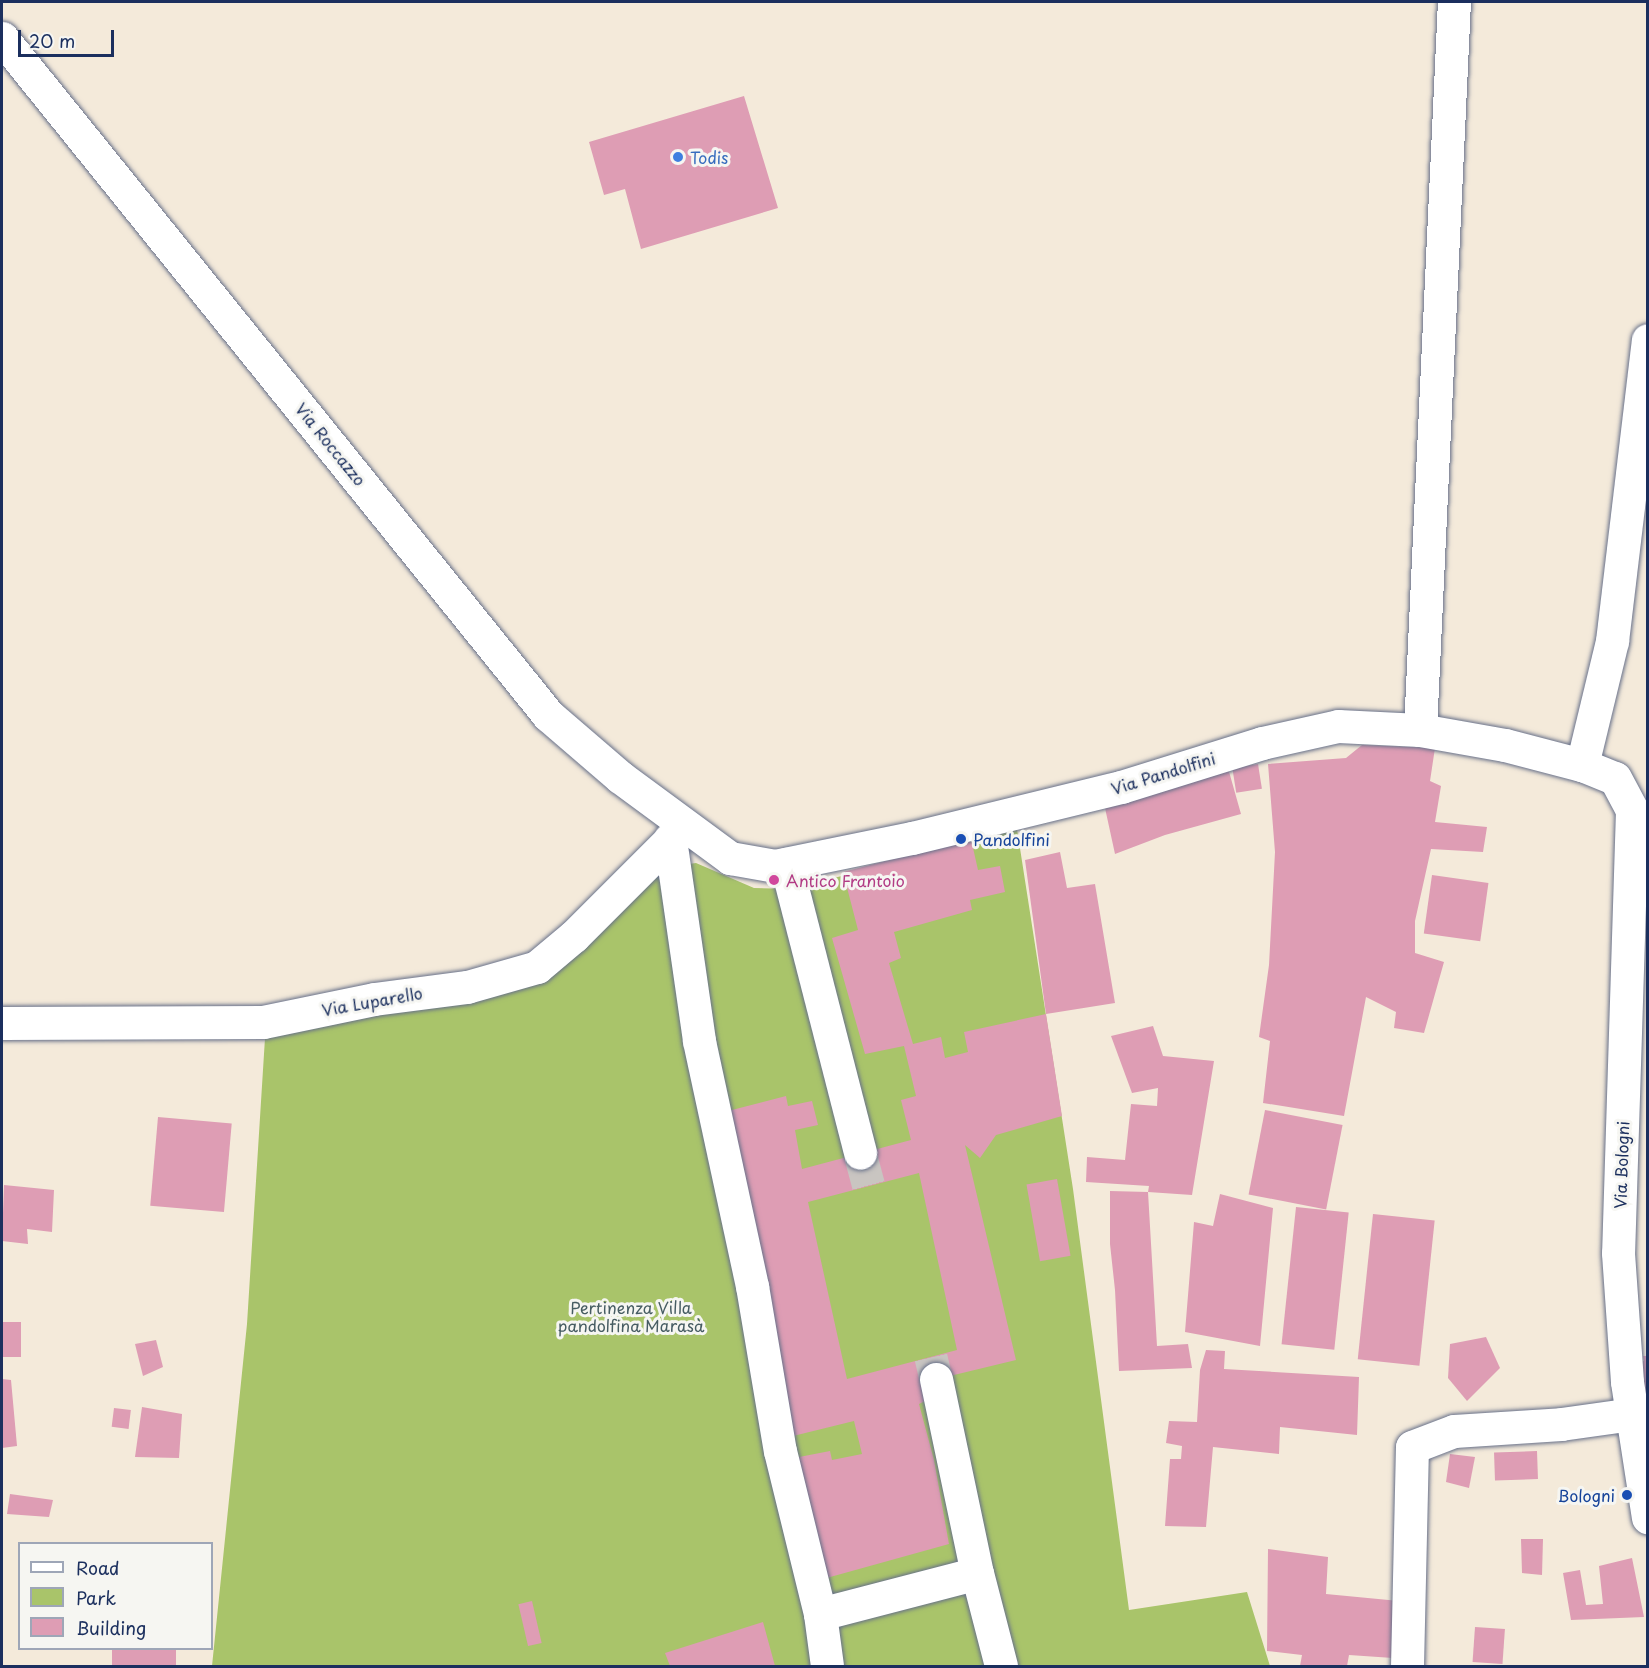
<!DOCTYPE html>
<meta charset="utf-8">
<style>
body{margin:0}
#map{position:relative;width:1649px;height:1668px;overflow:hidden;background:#f4eada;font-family:"Playpen Sans",sans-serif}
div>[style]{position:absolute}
.green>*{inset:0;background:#a9c46a}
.building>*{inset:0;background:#de9db4;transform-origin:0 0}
.minor-tunnel>*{height:33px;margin-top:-16.5px;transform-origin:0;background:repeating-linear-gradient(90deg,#c9c5c1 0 33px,transparent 0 49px)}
.roads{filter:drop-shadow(0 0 2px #677089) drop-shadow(0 0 2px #677089)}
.minor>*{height:33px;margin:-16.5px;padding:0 16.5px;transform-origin:16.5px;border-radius:16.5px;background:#fff}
.dots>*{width:16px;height:16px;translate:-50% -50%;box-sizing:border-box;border:3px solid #f6f6f2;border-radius:50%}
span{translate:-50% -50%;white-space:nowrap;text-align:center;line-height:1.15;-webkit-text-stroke:6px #f6f6f2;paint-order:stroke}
.shop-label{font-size:16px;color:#366cbe}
.left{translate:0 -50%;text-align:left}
.street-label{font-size:16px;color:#1b2f5e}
.transit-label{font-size:16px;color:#164399}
.right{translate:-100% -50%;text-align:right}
.hotel-label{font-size:16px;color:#b23c85}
.park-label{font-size:16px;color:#465c62}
.frame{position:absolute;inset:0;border:3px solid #1b2f5e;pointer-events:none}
.legend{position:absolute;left:18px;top:1542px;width:195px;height:108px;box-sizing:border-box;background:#f6f6f2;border:2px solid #9ea6b7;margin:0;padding:8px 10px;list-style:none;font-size:18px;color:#1b2f5e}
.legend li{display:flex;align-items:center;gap:12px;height:30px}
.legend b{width:30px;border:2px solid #9ea6b7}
.scale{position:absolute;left:18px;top:30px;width:96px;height:27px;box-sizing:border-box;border:3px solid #1b2f5e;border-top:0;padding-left:8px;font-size:18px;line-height:21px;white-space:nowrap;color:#1b2f5e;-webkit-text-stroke:4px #f6f6f2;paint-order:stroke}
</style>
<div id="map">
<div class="green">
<div style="clip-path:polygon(1017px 829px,1073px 1189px,1129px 1610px,1247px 1592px,1270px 1666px,212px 1666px,247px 1324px,265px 1038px,396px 1012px,464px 1003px,660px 868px,696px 863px,754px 888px,793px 889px)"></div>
</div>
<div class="building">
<div style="clip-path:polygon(744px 96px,778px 208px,641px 249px,625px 189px,604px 195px,589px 142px)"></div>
<div style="clip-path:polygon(1362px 745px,1435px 748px,1430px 781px,1441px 786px,1435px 822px,1487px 827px,1483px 852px,1431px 849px,1415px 921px,1415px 953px,1444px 962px,1424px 1033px,1394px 1028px,1396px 1012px,1366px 997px,1344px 1116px,1263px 1103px,1270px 1041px,1259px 1037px,1269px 965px,1275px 852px,1268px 764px,1346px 758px)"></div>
<div style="left:1258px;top:764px;width:25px;height:26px;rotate:81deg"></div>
<div style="clip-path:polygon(1228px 768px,1241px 814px,1165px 835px,1115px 854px,1105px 808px)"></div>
<div style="clip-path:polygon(evenodd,971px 839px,978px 870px,1000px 866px,1005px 892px,970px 900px,972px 910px,894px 932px,901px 958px,889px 963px,913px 1044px,941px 1037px,945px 1058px,968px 1052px,964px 1032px,1046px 1014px,1062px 1116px,996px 1135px,980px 1158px,965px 1145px,1016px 1360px,925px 1382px,929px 1399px,919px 1404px,934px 1460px,949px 1544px,823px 1579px,794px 1458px,830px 1451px,832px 1460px,862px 1454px,854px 1421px,789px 1437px,760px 1285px,768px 1282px,728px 1111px,786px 1096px,788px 1106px,812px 1101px,818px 1125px,795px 1130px,802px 1169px,911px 1140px,901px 1100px,916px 1096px,904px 1046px,865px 1054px,832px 938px,858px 930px,843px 872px,971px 839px,919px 1173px,957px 1350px,847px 1379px,808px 1202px,919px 1173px)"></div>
<div style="clip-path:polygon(1060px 852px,1067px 888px,1095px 884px,1115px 1003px,1046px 1014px,1025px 860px)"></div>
<div style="left:1432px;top:875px;width:57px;height:59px;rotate:8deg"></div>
<div style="clip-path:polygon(1153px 1026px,1163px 1056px,1214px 1061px,1192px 1195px,1148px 1192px,1149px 1186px,1086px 1182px,1087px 1157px,1125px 1160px,1131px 1104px,1157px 1106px,1158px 1088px,1132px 1093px,1111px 1036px)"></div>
<div style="left:1265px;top:1110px;width:79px;height:86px;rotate:11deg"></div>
<div style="left:158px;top:1117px;width:74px;height:89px;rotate:5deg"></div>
<div style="left:1057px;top:1179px;width:78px;height:31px;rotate:80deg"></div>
<div style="clip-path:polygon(4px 1185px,54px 1190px,52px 1232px,27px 1229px,28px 1244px,2px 1241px)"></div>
<div style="clip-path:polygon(1110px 1191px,1148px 1192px,1157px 1346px,1188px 1344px,1192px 1368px,1119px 1371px,1115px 1290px,1110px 1244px)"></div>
<div style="clip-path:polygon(1220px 1194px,1273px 1208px,1260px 1346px,1185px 1332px,1194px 1222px,1213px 1226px)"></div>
<div style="left:1296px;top:1207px;width:53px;height:138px;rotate:6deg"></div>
<div style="left:1373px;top:1214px;width:62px;height:146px;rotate:6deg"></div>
<div style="left:2px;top:1322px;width:19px;height:35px"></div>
<div style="clip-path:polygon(1486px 1337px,1500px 1368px,1467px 1401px,1448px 1378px,1450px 1344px)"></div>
<div style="clip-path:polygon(156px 1340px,163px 1367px,143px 1376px,135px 1344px)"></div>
<div style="clip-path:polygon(1206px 1350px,1225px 1351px,1224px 1369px,1359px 1377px,1357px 1435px,1280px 1427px,1279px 1454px,1213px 1447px,1206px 1527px,1165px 1526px,1170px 1459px,1181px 1459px,1182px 1446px,1166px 1443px,1169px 1421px,1197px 1422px,1200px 1370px)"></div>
<div style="clip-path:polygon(1643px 1356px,1647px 1356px,1647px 1458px,1638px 1362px,1644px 1361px)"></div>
<div style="clip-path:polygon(2px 1379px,11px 1380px,17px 1446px,2px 1448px)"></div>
<div style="clip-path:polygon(142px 1407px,182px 1414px,179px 1458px,135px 1457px)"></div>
<div style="left:114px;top:1408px;width:17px;height:19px;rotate:7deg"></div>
<div style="left:1537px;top:1451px;width:28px;height:43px;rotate:88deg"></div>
<div style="clip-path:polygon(1450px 1454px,1475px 1457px,1469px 1488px,1446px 1482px)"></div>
<div style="clip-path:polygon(10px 1494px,53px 1500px,49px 1517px,7px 1514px)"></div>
<div style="clip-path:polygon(1521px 1539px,1543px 1539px,1542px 1575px,1522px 1573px)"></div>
<div style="clip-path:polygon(1268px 1549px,1328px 1557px,1326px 1594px,1399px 1601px,1393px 1658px,1349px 1655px,1347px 1666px,1300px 1666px,1302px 1655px,1267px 1651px)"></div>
<div style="clip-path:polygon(1632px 1558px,1644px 1617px,1571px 1620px,1563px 1573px,1580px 1570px,1586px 1605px,1603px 1604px,1599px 1566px)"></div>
<div style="left:532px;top:1601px;width:43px;height:14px;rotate:77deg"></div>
<div style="clip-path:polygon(763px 1622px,775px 1666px,670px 1666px,665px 1653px)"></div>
<div style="left:1475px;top:1627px;width:30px;height:35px;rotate:4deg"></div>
<div style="left:112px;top:1648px;width:64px;height:18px"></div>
</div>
<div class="minor-tunnel">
<div style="left:860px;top:1153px;width:35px;rotate:75deg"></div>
<div style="left:931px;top:1357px;width:23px;rotate:77deg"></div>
</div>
<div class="roads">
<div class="minor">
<div style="left:2px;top:38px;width:870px;rotate:51.11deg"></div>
<div style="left:548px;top:715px;width:95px;rotate:40.7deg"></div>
<div style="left:620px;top:777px;width:137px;rotate:36.4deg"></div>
<div style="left:730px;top:858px;width:46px;rotate:10.1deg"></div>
<div style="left:775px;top:866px;width:140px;rotate:-11.6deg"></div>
<div style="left:912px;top:838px;width:215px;rotate:-13.7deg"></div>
<div style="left:1121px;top:787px;width:148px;rotate:-17.3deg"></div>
<div style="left:1262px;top:743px;width:78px;rotate:-12.6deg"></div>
<div style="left:1338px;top:726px;width:82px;rotate:2.8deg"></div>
<div style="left:1420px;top:730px;width:86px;rotate:10deg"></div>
<div style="left:1505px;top:745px;width:80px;rotate:14.6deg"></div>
<div style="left:1582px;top:765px;width:35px;rotate:22deg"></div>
<div style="left:1615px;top:778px;width:36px;rotate:62deg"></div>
<div style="left:1632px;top:810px;width:443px;rotate:91.8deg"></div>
<div style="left:1618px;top:1253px;width:129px;rotate:86deg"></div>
<div style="left:1627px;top:1382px;width:137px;rotate:81.2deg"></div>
<div style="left:1420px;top:730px;width:729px;rotate:-87.33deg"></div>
<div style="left:1582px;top:765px;width:128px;rotate:-76.4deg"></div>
<div style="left:1612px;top:641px;width:303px;rotate:-83.2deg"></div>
<div style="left:670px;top:839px;width:204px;rotate:81.8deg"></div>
<div style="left:699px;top:1041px;width:251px;rotate:77.8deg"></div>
<div style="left:752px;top:1286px;width:167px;rotate:80.4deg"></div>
<div style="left:780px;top:1451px;width:168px;rotate:76.2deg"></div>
<div style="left:820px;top:1614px;width:162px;rotate:-14.6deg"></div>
<div style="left:786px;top:864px;width:298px;rotate:75.6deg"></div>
<div style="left:2px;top:1023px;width:261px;rotate:-0.2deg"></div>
<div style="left:263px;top:1022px;width:113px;rotate:-11.7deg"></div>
<div style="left:374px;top:999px;width:94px;rotate:-7.4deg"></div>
<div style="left:467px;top:987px;width:73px;rotate:-15.9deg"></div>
<div style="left:537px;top:967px;width:48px;rotate:-40deg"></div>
<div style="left:574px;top:936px;width:153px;rotate:-45deg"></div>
<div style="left:936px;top:1379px;width:198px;rotate:78.1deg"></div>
<div style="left:977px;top:1573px;width:96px;rotate:75.5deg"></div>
<div style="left:820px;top:1614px;width:52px;rotate:82.3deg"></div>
<div style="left:1407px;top:1666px;width:219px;rotate:-88.7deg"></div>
<div style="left:1412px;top:1447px;width:45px;rotate:-20.9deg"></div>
<div style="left:1454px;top:1431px;width:107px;rotate:-3.7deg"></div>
<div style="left:1561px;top:1424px;width:72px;rotate:-8deg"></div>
</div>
</div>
<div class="dots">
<div style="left:678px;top:157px;background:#3f7fe0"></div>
<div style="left:961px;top:839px;background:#1a4fb4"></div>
<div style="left:774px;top:880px;background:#d1479c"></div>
<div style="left:1627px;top:1495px;background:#1a4fb4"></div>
</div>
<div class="shop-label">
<span class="left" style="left:690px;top:157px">Todis</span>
</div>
<div class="street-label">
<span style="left:331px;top:444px;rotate:51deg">Via Roccazzo</span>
<span style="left:1163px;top:773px;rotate:-17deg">Via Pandolfini</span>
<span style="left:372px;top:1001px;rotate:-10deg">Via Luparello</span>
<span style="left:1621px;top:1165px;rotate:-88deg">Via Bologni</span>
</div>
<div class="transit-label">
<span class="left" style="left:973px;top:839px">Pandolfini</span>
<span class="right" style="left:1615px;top:1495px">Bologni</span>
</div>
<div class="hotel-label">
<span class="left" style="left:786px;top:880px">Antico Frantoio</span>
</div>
<div class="park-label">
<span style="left:631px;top:1316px">Pertinenza Villa<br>pandolfina Marasà</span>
</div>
<div class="frame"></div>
<ul class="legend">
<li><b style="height:8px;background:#fff"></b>Road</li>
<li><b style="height:16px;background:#a9c46a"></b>Park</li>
<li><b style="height:16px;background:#de9db4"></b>Building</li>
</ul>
<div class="scale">20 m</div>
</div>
